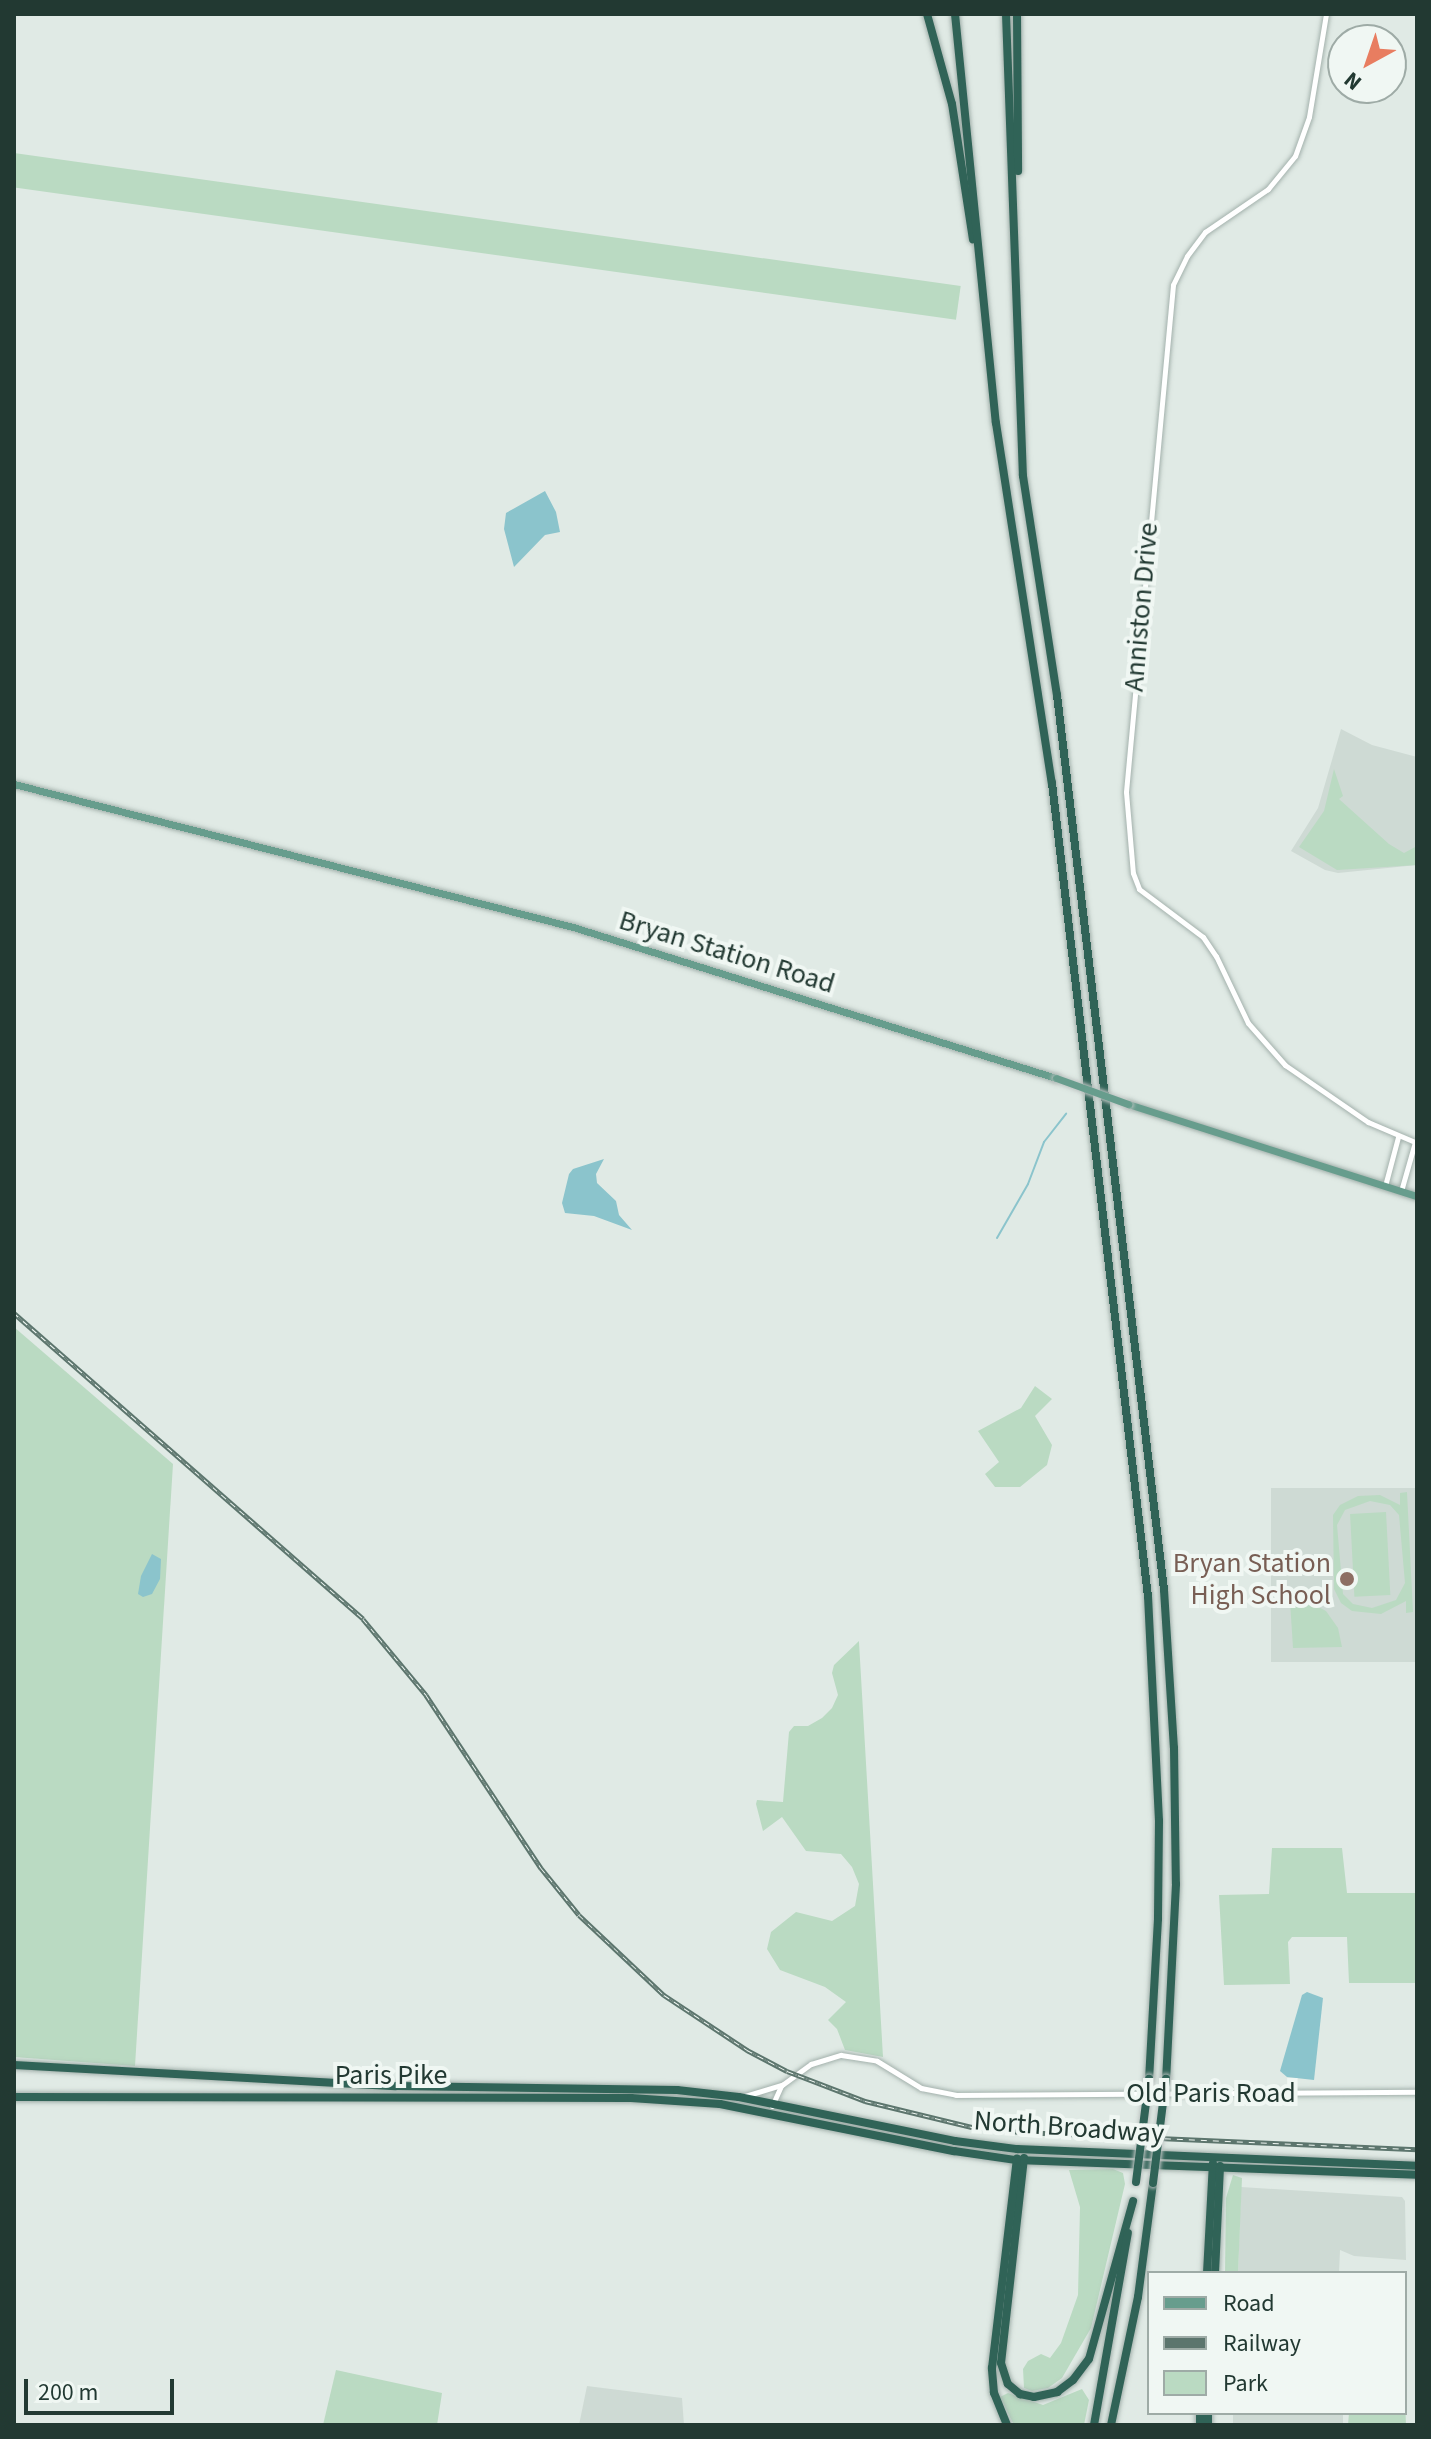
<!DOCTYPE html>
<style>
body{margin:0}
#map{position:relative;width:1431px;height:2439px;overflow:hidden;background:#e0eae5;font-family:"Source Sans 3",sans-serif}
div>[style]{position:absolute}
.built>*{inset:0;background:#cedad4;transform-origin:0 0}
.green>*{inset:0;background:#badac2;transform-origin:0 0}
.water>*{inset:0;background:#8bc4cc}
.stream>*{height:2px;margin:-1px;padding:0 1px;transform-origin:1px;border-radius:1px;background:#8bc4cc}
.roads{filter:drop-shadow(0 0 2px #a3b1ac) drop-shadow(0 0 2px #a3b1ac)}
.minor>*{height:5px;margin:-2.5px;padding:0 2.5px;transform-origin:2.5px;border-radius:2.5px;background:#fff}
.major>*{height:7px;margin:-3.5px;padding:0 3.5px;transform-origin:3.5px;border-radius:3.5px;background:#679d8d}
.highway>*{height:8px;margin:-4px;padding:0 4px;transform-origin:4px;border-radius:4px;background:#306357}
.rail>*{height:5px;margin-top:-2.5px;transform-origin:0;background:repeating-linear-gradient(90deg,#f0f7f3 0 6px,#5c756d 0 12px);box-sizing:border-box;border-block:2px solid #5c756d}
.bridges{filter:drop-shadow(0 0 2px #bdc4c2) drop-shadow(0 0 2px #bdc4c2)}
.major-bridge>*{height:7px;margin:-3.5px;padding:0 3.5px;transform-origin:3.5px;border-radius:3.5px;background:#679d8d}
.highway-bridge>*{height:8px;margin:-4px;padding:0 4px;transform-origin:4px;border-radius:4px;background:#306357}
.dots>*{width:22px;height:22px;translate:-50% -50%;box-sizing:border-box;border:4px solid #f0f7f3;border-radius:50%}
span{translate:-50% -50%;white-space:nowrap;text-align:center;line-height:1.15;-webkit-text-stroke:8px #f0f7f3;paint-order:stroke}
.street-label{font-size:28px;color:#223932}
.education-label{font-size:28px;color:#785e54}
.right{translate:-100% -50%;text-align:right}
.frame{position:absolute;inset:0;border:16px solid #223932;pointer-events:none}
.legend{position:absolute;left:1147px;top:2271px;width:260px;height:144px;box-sizing:border-box;background:#f0f7f3;border:2px solid #9eaba6;margin:0;padding:10px 14px;list-style:none;font-size:24px;color:#223932}
.legend li{display:flex;align-items:center;gap:16px;height:40px}
.legend b{width:40px;border:2px solid #9eaba6}
.north{position:absolute;left:1327px;top:24px;width:80px;height:80px;box-sizing:border-box;background:#f0f7f3;border:2px solid #9eaba6;border-radius:50%;rotate:220deg;font-size:22px;font-weight:700;line-height:32px;text-align:center;color:#223932}
.north::after{content:'';display:block;margin:auto;width:28px;height:36px;background:#e87d60;clip-path:polygon(50% 0,100% 100%,50% 72%,0 100%)}
.scale{position:absolute;left:24px;top:2379px;width:150px;height:36px;box-sizing:border-box;border:4px solid #223932;border-top:0;padding-left:10px;font-size:24px;line-height:28px;white-space:nowrap;color:#223932;-webkit-text-stroke:6px #f0f7f3;paint-order:stroke}
</style>
<div id="map">
<div class="built">
<div style="clip-path:polygon(1341px 729px,1372px 745px,1417px 757px,1417px 865px,1338px 873px,1325px 870px,1291px 851px,1318px 808px)"></div>
<div style="left:1417px;top:1488px;width:174px;height:146px;rotate:90deg"></div>
<div style="clip-path:polygon(1241px 2187px,1402px 2197px,1405px 2201px,1406px 2260px,1354px 2256px,1340px 2250px,1339px 2273px,1238px 2273px)"></div>
<div style="clip-path:polygon(587px 2386px,682px 2398px,684px 2425px,579px 2425px)"></div>
<div style="left:1233px;top:2413px;width:110px;height:12px"></div>
</div>
<div class="green">
<div style="left:14px;top:153px;width:956px;height:34px;rotate:8deg"></div>
<div style="clip-path:polygon(1334px 769px,1343px 796px,1339px 799px,1389px 844px,1404px 853px,1417px 846px,1417px 865px,1337px 870px,1299px 847px,1324px 811px)"></div>
<div style="clip-path:polygon(14px 1327px,173px 1464px,135px 2066px,14px 2057px)"></div>
<div style="clip-path:polygon(1035px 1386px,1052px 1399px,1035px 1416px,1052px 1445px,1047px 1465px,1020px 1487px,995px 1487px,985px 1474px,999px 1462px,978px 1431px,1021px 1408px)"></div>
<div style="clip-path:polygon(evenodd,1407px 1492px,1413px 1612px,1406px 1613px,1406px 1601px,1381px 1614px,1352px 1611px,1341px 1603px,1334px 1589px,1333px 1515px,1340px 1505px,1358px 1496px,1380px 1495px,1400px 1505px,1400px 1493px,1407px 1492px,1370px 1501px,1390px 1505px,1399px 1515px,1405px 1583px,1396px 1600px,1372px 1608px,1353px 1604px,1343px 1594px,1337px 1525px,1345px 1510px,1370px 1501px)"></div>
<div style="left:1386px;top:1512px;width:83px;height:36px;rotate:87deg"></div>
<div style="clip-path:polygon(1290px 1601px,1307px 1601px,1326px 1611px,1338px 1628px,1342px 1647px,1293px 1648px)"></div>
<div style="clip-path:polygon(859px 1641px,859px 1642px,883px 2057px,845px 2050px,837px 2029px,828px 2020px,846px 2002px,825px 1987px,780px 1970px,767px 1949px,771px 1932px,796px 1912px,832px 1921px,855px 1906px,859px 1884px,852px 1867px,841px 1854px,806px 1851px,782px 1817px,763px 1831px,756px 1804px,757px 1800px,783px 1802px,789px 1732px,794px 1726px,808px 1726px,822px 1718px,832px 1708px,838px 1695px,832px 1673px,834px 1665px)"></div>
<div style="clip-path:polygon(1272px 1848px,1342px 1848px,1347px 1893px,1417px 1893px,1417px 1983px,1349px 1983px,1347px 1937px,1292px 1937px,1288px 1942px,1290px 1984px,1224px 1985px,1219px 1895px,1269px 1894px)"></div>
<div style="clip-path:polygon(1113px 2169px,1123px 2173px,1125px 2184px,1091px 2328px,1062px 2378px,1048px 2388px,1032px 2391px,1024px 2388px,1023px 2369px,1028px 2361px,1041px 2354px,1050px 2358px,1061px 2343px,1078px 2295px,1080px 2207px,1069px 2170px)"></div>
<div style="clip-path:polygon(1233px 2175px,1242px 2178px,1238px 2273px,1225px 2273px,1226px 2198px)"></div>
<div style="clip-path:polygon(336px 2370px,442px 2393px,437px 2425px,323px 2425px)"></div>
<div style="clip-path:polygon(1082px 2389px,1089px 2400px,1084px 2425px,1014px 2425px,1000px 2397px,1008px 2393px,1043px 2405px)"></div>
<div style="clip-path:polygon(1405px 2399px,1406px 2425px,1348px 2425px,1349px 2413px,1405px 2413px)"></div>
</div>
<div class="water">
<div style="clip-path:polygon(545px 491px,556px 512px,560px 532px,545px 535px,514px 567px,504px 529px,506px 513px)"></div>
<div style="clip-path:polygon(604px 1159px,596px 1174px,597px 1183px,616px 1201px,619px 1215px,632px 1230px,594px 1216px,565px 1213px,562px 1203px,569px 1174px,573px 1169px)"></div>
<div style="clip-path:polygon(152px 1554px,161px 1559px,160px 1579px,152px 1594px,143px 1597px,138px 1594px,141px 1576px)"></div>
<div style="clip-path:polygon(1307px 1992px,1323px 1998px,1314px 2080px,1287px 2077px,1280px 2071px,1302px 1995px)"></div>
</div>
<div class="stream">
<div style="left:997px;top:1238px;width:62px;rotate:-60.1deg"></div>
<div style="left:1028px;top:1184px;width:45px;rotate:-69.1deg"></div>
<div style="left:1044px;top:1142px;width:36px;rotate:-52deg"></div>
</div>
<div class="roads">
<div class="minor">
<div style="left:1326px;top:14px;width:104px;rotate:99.4deg"></div>
<div style="left:1309px;top:117px;width:41px;rotate:109.7deg"></div>
<div style="left:1295px;top:156px;width:43px;rotate:129.3deg"></div>
<div style="left:1268px;top:189px;width:76px;rotate:145.7deg"></div>
<div style="left:1205px;top:232px;width:30px;rotate:127deg"></div>
<div style="left:1187px;top:256px;width:32px;rotate:116deg"></div>
<div style="left:1173px;top:285px;width:509px;rotate:95.3deg"></div>
<div style="left:1126px;top:792px;width:81px;rotate:85.1deg"></div>
<div style="left:1133px;top:873px;width:17px;rotate:69deg"></div>
<div style="left:1139px;top:889px;width:80px;rotate:36.9deg"></div>
<div style="left:1203px;top:937px;width:23px;rotate:56deg"></div>
<div style="left:1216px;top:956px;width:74px;rotate:64.5deg"></div>
<div style="left:1248px;top:1023px;width:56px;rotate:48.6deg"></div>
<div style="left:1285px;top:1065px;width:101px;rotate:34.5deg"></div>
<div style="left:1368px;top:1122px;width:51px;rotate:23.1deg"></div>
<div style="left:1415px;top:1142px;width:51px;rotate:105.9deg"></div>
<div style="left:1385px;top:1186px;width:51px;rotate:-75.1deg"></div>
<div style="left:745px;top:2096px;width:39px;rotate:-17deg"></div>
<div style="left:782px;top:2085px;width:36px;rotate:-36deg"></div>
<div style="left:811px;top:2064px;width:31px;rotate:-17deg"></div>
<div style="left:841px;top:2055px;width:36px;rotate:9deg"></div>
<div style="left:877px;top:2061px;width:52px;rotate:31.5deg"></div>
<div style="left:921px;top:2088px;width:36px;rotate:11deg"></div>
<div style="left:956px;top:2095px;width:461px;rotate:-0.4deg"></div>
<div style="left:772px;top:2106px;width:22px;rotate:-66deg"></div>
</div>
<div class="major">
<div style="left:14px;top:784px;width:577px;rotate:14.35deg"></div>
<div style="left:573px;top:927px;width:506px;rotate:17.36deg"></div>
<div style="left:1128px;top:1104px;width:303px;rotate:17.7deg"></div>
</div>
<div class="highway">
<div style="left:927px;top:14px;width:93px;rotate:74.5deg"></div>
<div style="left:952px;top:104px;width:137px;rotate:81.2deg"></div>
<div style="left:955px;top:14px;width:411px;rotate:84.3deg"></div>
<div style="left:996px;top:423px;width:364px;rotate:81.2deg"></div>
<div style="left:1052px;top:783px;width:819px;rotate:83.27deg"></div>
<div style="left:1148px;top:1596px;width:225px;rotate:87.2deg"></div>
<div style="left:1159px;top:1821px;width:98px;rotate:90.6deg"></div>
<div style="left:1158px;top:1919px;width:160px;rotate:93.2deg"></div>
<div style="left:1006px;top:14px;width:462px;rotate:87.9deg"></div>
<div style="left:1023px;top:476px;width:222px;rotate:81.2deg"></div>
<div style="left:1057px;top:695px;width:901px;rotate:83.18deg"></div>
<div style="left:1164px;top:1590px;width:158px;rotate:86.4deg"></div>
<div style="left:1174px;top:1748px;width:136px;rotate:89.2deg"></div>
<div style="left:1176px;top:1884px;width:195px;rotate:92.9deg"></div>
<div style="left:1017px;top:14px;width:157px;rotate:89.6deg"></div>
<div style="left:14px;top:2065px;width:382px;rotate:3.2deg"></div>
<div style="left:395px;top:2086px;width:282px;rotate:0.8deg"></div>
<div style="left:677px;top:2090px;width:62px;rotate:6.4deg"></div>
<div style="left:739px;top:2097px;width:220px;rotate:11.5deg"></div>
<div style="left:955px;top:2141px;width:63px;rotate:7.4deg"></div>
<div style="left:1017px;top:2149px;width:400px;rotate:2.4deg"></div>
<div style="left:14px;top:2097px;width:617px;rotate:0.09deg"></div>
<div style="left:631px;top:2098px;width:89px;rotate:3.9deg"></div>
<div style="left:720px;top:2104px;width:239px;rotate:11.4deg"></div>
<div style="left:954px;top:2151px;width:63px;rotate:8.3deg"></div>
<div style="left:1016px;top:2160px;width:401px;rotate:2.1deg"></div>
<div style="left:1024px;top:2158px;width:206px;rotate:96.4deg"></div>
<div style="left:1001px;top:2363px;width:22px;rotate:72deg"></div>
<div style="left:1008px;top:2384px;width:16px;rotate:40deg"></div>
<div style="left:1020px;top:2394px;width:14px;rotate:12deg"></div>
<div style="left:1034px;top:2397px;width:24px;rotate:-12deg"></div>
<div style="left:1057px;top:2392px;width:20px;rotate:-37deg"></div>
<div style="left:1073px;top:2380px;width:26px;rotate:-53deg"></div>
<div style="left:1089px;top:2359px;width:164px;rotate:-74.4deg"></div>
<div style="left:1207px;top:2273px;width:110px;rotate:-86.9deg"></div>
<div style="left:1215px;top:2273px;width:107px;rotate:-87.3deg"></div>
<div style="left:1007px;top:2425px;width:35px;rotate:-112deg"></div>
<div style="left:994px;top:2393px;width:25px;rotate:-95deg"></div>
<div style="left:992px;top:2368px;width:211px;rotate:-83.2deg"></div>
<div style="left:1094px;top:2425px;width:195px;rotate:-80deg"></div>
<div style="left:1111px;top:2425px;width:131px;rotate:-78.1deg"></div>
<div style="left:1138px;top:2297px;width:115px;rotate:-82.5deg"></div>
<div style="left:1200px;top:2425px;width:12px;rotate:-90deg"></div>
<div style="left:1208px;top:2425px;width:12px;rotate:-90deg"></div>
</div>
</div>
<div class="rail">
<div style="left:14px;top:1313px;width:464px;rotate:41.2deg"></div>
<div style="left:363px;top:1619px;width:99px;rotate:50.3deg"></div>
<div style="left:426px;top:1695px;width:208px;rotate:56.4deg"></div>
<div style="left:541px;top:1868px;width:60px;rotate:51deg"></div>
<div style="left:579px;top:1915px;width:117px;rotate:43.3deg"></div>
<div style="left:664px;top:1995px;width:100px;rotate:33.5deg"></div>
<div style="left:747px;top:2050px;width:45px;rotate:27.7deg"></div>
<div style="left:787px;top:2071px;width:84px;rotate:21deg"></div>
<div style="left:865px;top:2101px;width:110px;rotate:13.7deg"></div>
<div style="left:972px;top:2127px;width:49px;rotate:5.8deg"></div>
<div style="left:1021px;top:2132px;width:396px;rotate:2.5deg"></div>
</div>
<div class="bridges">
<div class="major-bridge">
<div style="left:1056px;top:1078px;width:77px;rotate:19.9deg"></div>
</div>
<div class="highway-bridge">
<div style="left:1136px;top:2182px;width:104px;rotate:-82.8deg"></div>
<div style="left:1153px;top:2183px;width:105px;rotate:-82.9deg"></div>
</div>
</div>
<div class="dots">
<div style="left:1347px;top:1579px;background:#8d6e63"></div>
</div>
<div class="street-label">
<span style="left:1141px;top:607px;rotate:-85deg">Anniston Drive</span>
<span style="left:727px;top:952px;rotate:17deg">Bryan Station Road</span>
<span style="left:391px;top:2075px">Paris Pike</span>
<span style="left:1211px;top:2093px">Old Paris Road</span>
<span style="left:1069px;top:2127px;rotate:4deg">North Broadway</span>
</div>
<div class="education-label">
<span class="right" style="left:1331px;top:1579px">Bryan Station<br>High School</span>
</div>
<div class="frame"></div>
<ul class="legend">
<li><b style="height:10px;background:#679d8d"></b>Road</li>
<li><b style="height:10px;background:#5c756d"></b>Railway</li>
<li><b style="height:22px;background:#badac2"></b>Park</li>
</ul>
<div class="north">N</div>
<div class="scale">200 m</div>
</div>
